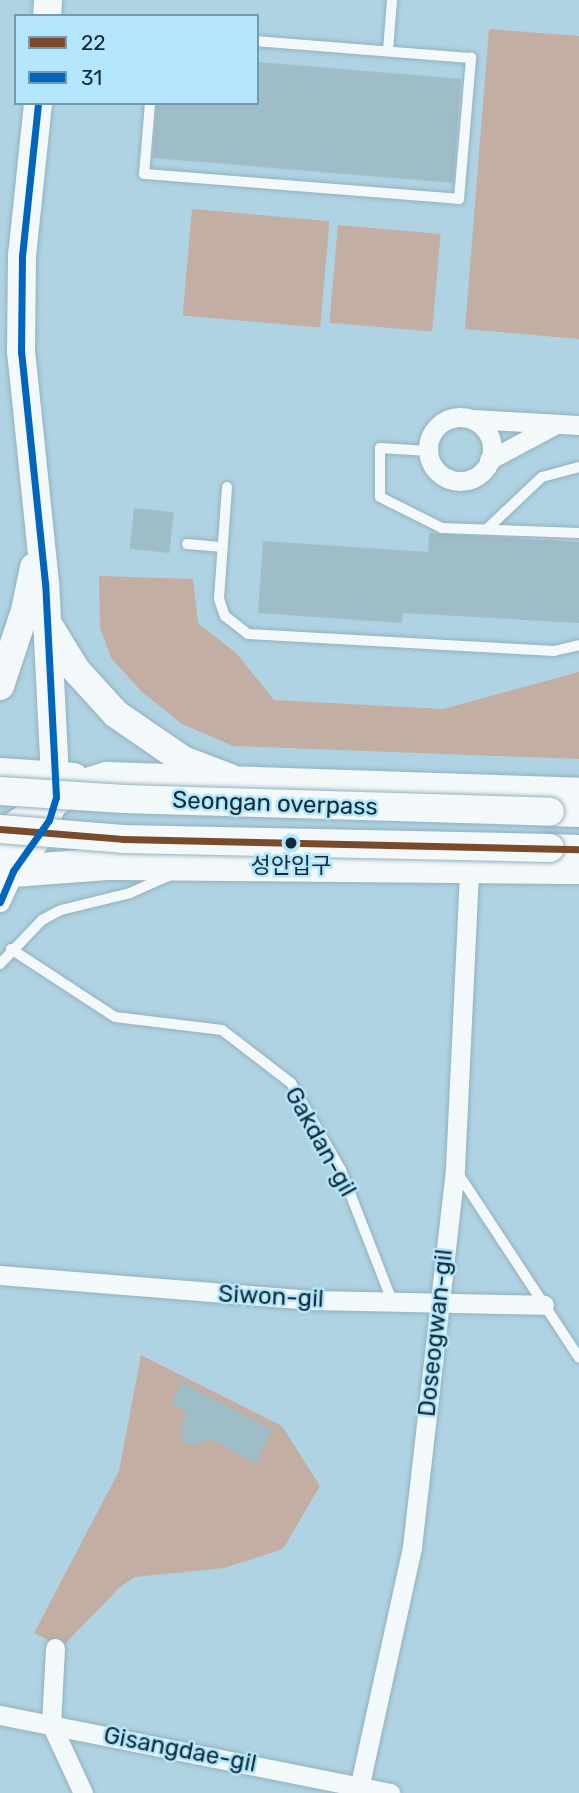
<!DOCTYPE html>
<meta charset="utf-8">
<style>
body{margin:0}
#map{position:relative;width:579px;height:1793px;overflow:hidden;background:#afd3e2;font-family:Rubik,"Noto Sans KR",sans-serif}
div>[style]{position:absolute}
.green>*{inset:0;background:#c2aea3;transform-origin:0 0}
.building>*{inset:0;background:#9ebdc6;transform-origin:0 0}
.roads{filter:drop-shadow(0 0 2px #94b0bd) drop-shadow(0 0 2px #94b0bd)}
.lane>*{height:10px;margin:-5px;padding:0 5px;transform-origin:5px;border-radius:5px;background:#f3f8fb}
.street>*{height:19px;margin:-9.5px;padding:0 9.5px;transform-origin:9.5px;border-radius:9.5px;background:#f3f8fb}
.street>.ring{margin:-9.5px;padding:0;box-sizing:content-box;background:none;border:19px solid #f3f8fb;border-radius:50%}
.secondary>*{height:28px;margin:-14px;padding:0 14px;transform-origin:14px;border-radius:14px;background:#f3f8fb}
.primary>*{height:32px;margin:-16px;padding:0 16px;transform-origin:16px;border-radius:16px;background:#f3f8fb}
.bridges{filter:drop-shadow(0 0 2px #94b0bd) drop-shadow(0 0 2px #94b0bd)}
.secondary-bridge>*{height:28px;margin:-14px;padding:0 14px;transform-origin:14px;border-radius:14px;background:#f3f8fb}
.bus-1>*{height:7px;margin:-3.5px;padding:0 3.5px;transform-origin:3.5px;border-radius:3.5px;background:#7a4b2a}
.bus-2>*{height:7px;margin:-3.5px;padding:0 3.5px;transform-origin:3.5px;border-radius:3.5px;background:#0065bd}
.dots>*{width:19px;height:19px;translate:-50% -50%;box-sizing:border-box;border:4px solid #b3e6fc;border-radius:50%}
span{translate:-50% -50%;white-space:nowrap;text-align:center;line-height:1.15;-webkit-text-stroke:5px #b3e6fc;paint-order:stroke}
.bus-label{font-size:22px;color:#112c37}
.street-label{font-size:24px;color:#112c37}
.legend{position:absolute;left:14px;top:14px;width:245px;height:91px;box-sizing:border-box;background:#b3e6fc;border:2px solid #729cad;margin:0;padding:9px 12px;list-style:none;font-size:21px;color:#112c37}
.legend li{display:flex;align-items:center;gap:14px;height:35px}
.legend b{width:35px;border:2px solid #729cad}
</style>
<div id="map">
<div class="green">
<div style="clip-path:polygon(489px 29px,579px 36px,579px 339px,465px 329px)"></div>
<div style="left:192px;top:209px;width:138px;height:107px;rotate:5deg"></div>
<div style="left:338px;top:225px;width:103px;height:98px;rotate:5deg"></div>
<div style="clip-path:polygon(99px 576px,193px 579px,198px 623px,237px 654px,274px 700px,443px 709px,579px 672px,579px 759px,233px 746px,182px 724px,141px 691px,111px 658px,100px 628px)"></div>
<div style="clip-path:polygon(141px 1355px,282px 1426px,320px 1486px,283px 1549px,224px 1568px,135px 1577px,121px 1586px,62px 1647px,34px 1633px,119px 1471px)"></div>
</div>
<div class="building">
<div style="clip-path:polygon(257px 62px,461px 79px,453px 183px,153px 158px,157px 103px,257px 103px)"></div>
<div style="left:134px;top:508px;width:40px;height:41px;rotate:6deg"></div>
<div style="clip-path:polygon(429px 533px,579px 542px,579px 623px,403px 613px,402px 623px,258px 613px,263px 541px,428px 552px)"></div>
<div style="clip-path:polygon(182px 1382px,272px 1430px,256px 1463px,210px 1439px,197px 1445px,185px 1443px,180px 1432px,186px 1412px,171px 1404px)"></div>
</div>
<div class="roads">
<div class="lane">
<div style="left:388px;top:51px;width:51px;rotate:-85.5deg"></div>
<div style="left:150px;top:103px;width:71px;rotate:94.8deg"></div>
<div style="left:144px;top:174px;width:316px;rotate:4.5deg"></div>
<div style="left:459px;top:199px;width:142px;rotate:-85.1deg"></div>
<div style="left:471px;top:58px;width:215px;rotate:-175.5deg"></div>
<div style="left:429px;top:451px;width:49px;rotate:-176.5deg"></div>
<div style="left:380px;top:448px;width:49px;rotate:90deg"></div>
<div style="left:380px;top:497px;width:69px;rotate:26.6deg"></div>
<div style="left:442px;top:528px;width:137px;rotate:2.1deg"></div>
<div style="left:227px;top:487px;width:112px;rotate:94.1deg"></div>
<div style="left:219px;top:599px;width:18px;rotate:71deg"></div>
<div style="left:225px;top:616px;width:29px;rotate:38deg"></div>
<div style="left:248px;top:634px;width:306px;rotate:3.2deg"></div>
<div style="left:554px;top:651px;width:26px;rotate:-13deg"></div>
<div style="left:488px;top:528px;width:74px;rotate:-43.4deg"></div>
<div style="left:542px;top:477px;width:38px;rotate:-15deg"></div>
<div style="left:187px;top:544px;width:36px;rotate:5deg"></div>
<div style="left:11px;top:949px;width:124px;rotate:33.2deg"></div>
<div style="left:115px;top:1017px;width:108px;rotate:6.9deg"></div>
<div style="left:222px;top:1030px;width:87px;rotate:37.5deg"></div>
<div style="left:291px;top:1083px;width:100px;rotate:60.1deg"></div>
<div style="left:341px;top:1170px;width:141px;rotate:68.7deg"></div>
<div style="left:0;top:964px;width:61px;rotate:-46.3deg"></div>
<div style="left:42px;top:920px;width:21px;rotate:-28deg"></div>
<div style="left:61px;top:910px;width:71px;rotate:-13.8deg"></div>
<div style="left:130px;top:893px;width:42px;rotate:-24.1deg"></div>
<div style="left:457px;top:1172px;width:222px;rotate:56.7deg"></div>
</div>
<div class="street">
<div class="ring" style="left:428px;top:417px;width:45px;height:45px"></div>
<div style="left:472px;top:419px;width:107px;rotate:3.2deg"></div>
<div style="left:489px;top:460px;width:76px;rotate:-28.2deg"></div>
<div style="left:0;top:902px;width:41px;rotate:-65.3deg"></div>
<div style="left:0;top:1275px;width:315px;rotate:4.6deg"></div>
<div style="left:314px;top:1300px;width:230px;rotate:1.2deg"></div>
<div style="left:55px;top:1648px;width:76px;rotate:93deg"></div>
<div style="left:51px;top:1724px;width:76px;rotate:65.1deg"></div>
<div style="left:0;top:1715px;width:398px;rotate:11.3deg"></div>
<div style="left:358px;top:1793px;width:252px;rotate:-77.6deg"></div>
<div style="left:412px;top:1547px;width:380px;rotate:-83.5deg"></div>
<div style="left:455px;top:1169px;width:301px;rotate:-87.3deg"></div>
</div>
<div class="secondary">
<div style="left:47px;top:16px;width:16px;rotate:-86deg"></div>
<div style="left:51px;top:629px;width:48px;rotate:58.6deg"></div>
<div style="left:76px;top:670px;width:59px;rotate:47.7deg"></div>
<div style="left:116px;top:714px;width:81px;rotate:34.5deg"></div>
<div style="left:183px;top:760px;width:50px;rotate:21deg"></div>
<div style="left:0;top:686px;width:79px;rotate:-71.6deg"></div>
<div style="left:25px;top:611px;width:45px;rotate:-78.4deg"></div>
<div style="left:0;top:772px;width:74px;rotate:3.9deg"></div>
<div style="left:550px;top:812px;width:29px;rotate:2deg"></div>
<div style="left:550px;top:848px;width:29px;rotate:2deg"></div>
<div style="left:0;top:867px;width:26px;rotate:-28deg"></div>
<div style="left:23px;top:855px;width:21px;rotate:-49deg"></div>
<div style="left:37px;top:839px;width:46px;rotate:-65.7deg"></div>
<div style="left:56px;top:797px;width:214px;rotate:-92.9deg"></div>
<div style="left:45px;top:583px;width:232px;rotate:-95.9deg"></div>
<div style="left:21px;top:352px;width:96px;rotate:-89.4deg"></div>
<div style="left:22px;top:256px;width:154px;rotate:-84deg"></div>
</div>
<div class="primary">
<div style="left:0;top:838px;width:86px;rotate:-34.6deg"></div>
<div style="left:71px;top:789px;width:38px;rotate:-17deg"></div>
<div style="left:107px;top:778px;width:472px;rotate:1.9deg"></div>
<div style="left:0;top:872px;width:107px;rotate:-4.3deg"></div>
<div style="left:107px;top:864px;width:472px;rotate:0.5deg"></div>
</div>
</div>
<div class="bridges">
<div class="secondary-bridge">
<div style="left:0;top:791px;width:124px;rotate:3.7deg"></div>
<div style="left:124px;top:799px;width:426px;rotate:1.7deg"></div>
<div style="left:0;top:829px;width:123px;rotate:4.6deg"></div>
<div style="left:123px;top:839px;width:427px;rotate:1.2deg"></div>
</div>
</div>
<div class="bus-1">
<div style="left:0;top:829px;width:123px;rotate:4.6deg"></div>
<div style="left:123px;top:839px;width:456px;rotate:1.3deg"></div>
</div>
<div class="bus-2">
<div style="left:0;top:902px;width:34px;rotate:-67deg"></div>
<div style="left:13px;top:871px;width:62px;rotate:-54.8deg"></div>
<div style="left:49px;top:820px;width:24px;rotate:-73deg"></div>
<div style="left:56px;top:797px;width:214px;rotate:-92.9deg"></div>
<div style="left:45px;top:583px;width:232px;rotate:-95.9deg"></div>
<div style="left:21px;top:352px;width:96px;rotate:-89.4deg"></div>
<div style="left:22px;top:256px;width:154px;rotate:-84deg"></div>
</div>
<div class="dots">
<div style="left:291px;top:843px;background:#112c37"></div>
</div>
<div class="bus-label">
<span style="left:291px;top:866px">성안입구</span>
</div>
<div class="street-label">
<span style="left:275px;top:804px;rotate:2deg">Seongan overpass</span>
<span style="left:320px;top:1142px;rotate:61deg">Gakdan-gil</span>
<span style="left:271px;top:1297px;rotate:3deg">Siwon-gil</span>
<span style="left:436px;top:1333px;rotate:-84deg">Doseogwan-gil</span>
<span style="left:180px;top:1750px;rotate:11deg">Gisangdae-gil</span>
</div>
<ul class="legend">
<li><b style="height:9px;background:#7a4b2a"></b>22</li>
<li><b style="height:9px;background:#0065bd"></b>31</li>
</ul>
</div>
